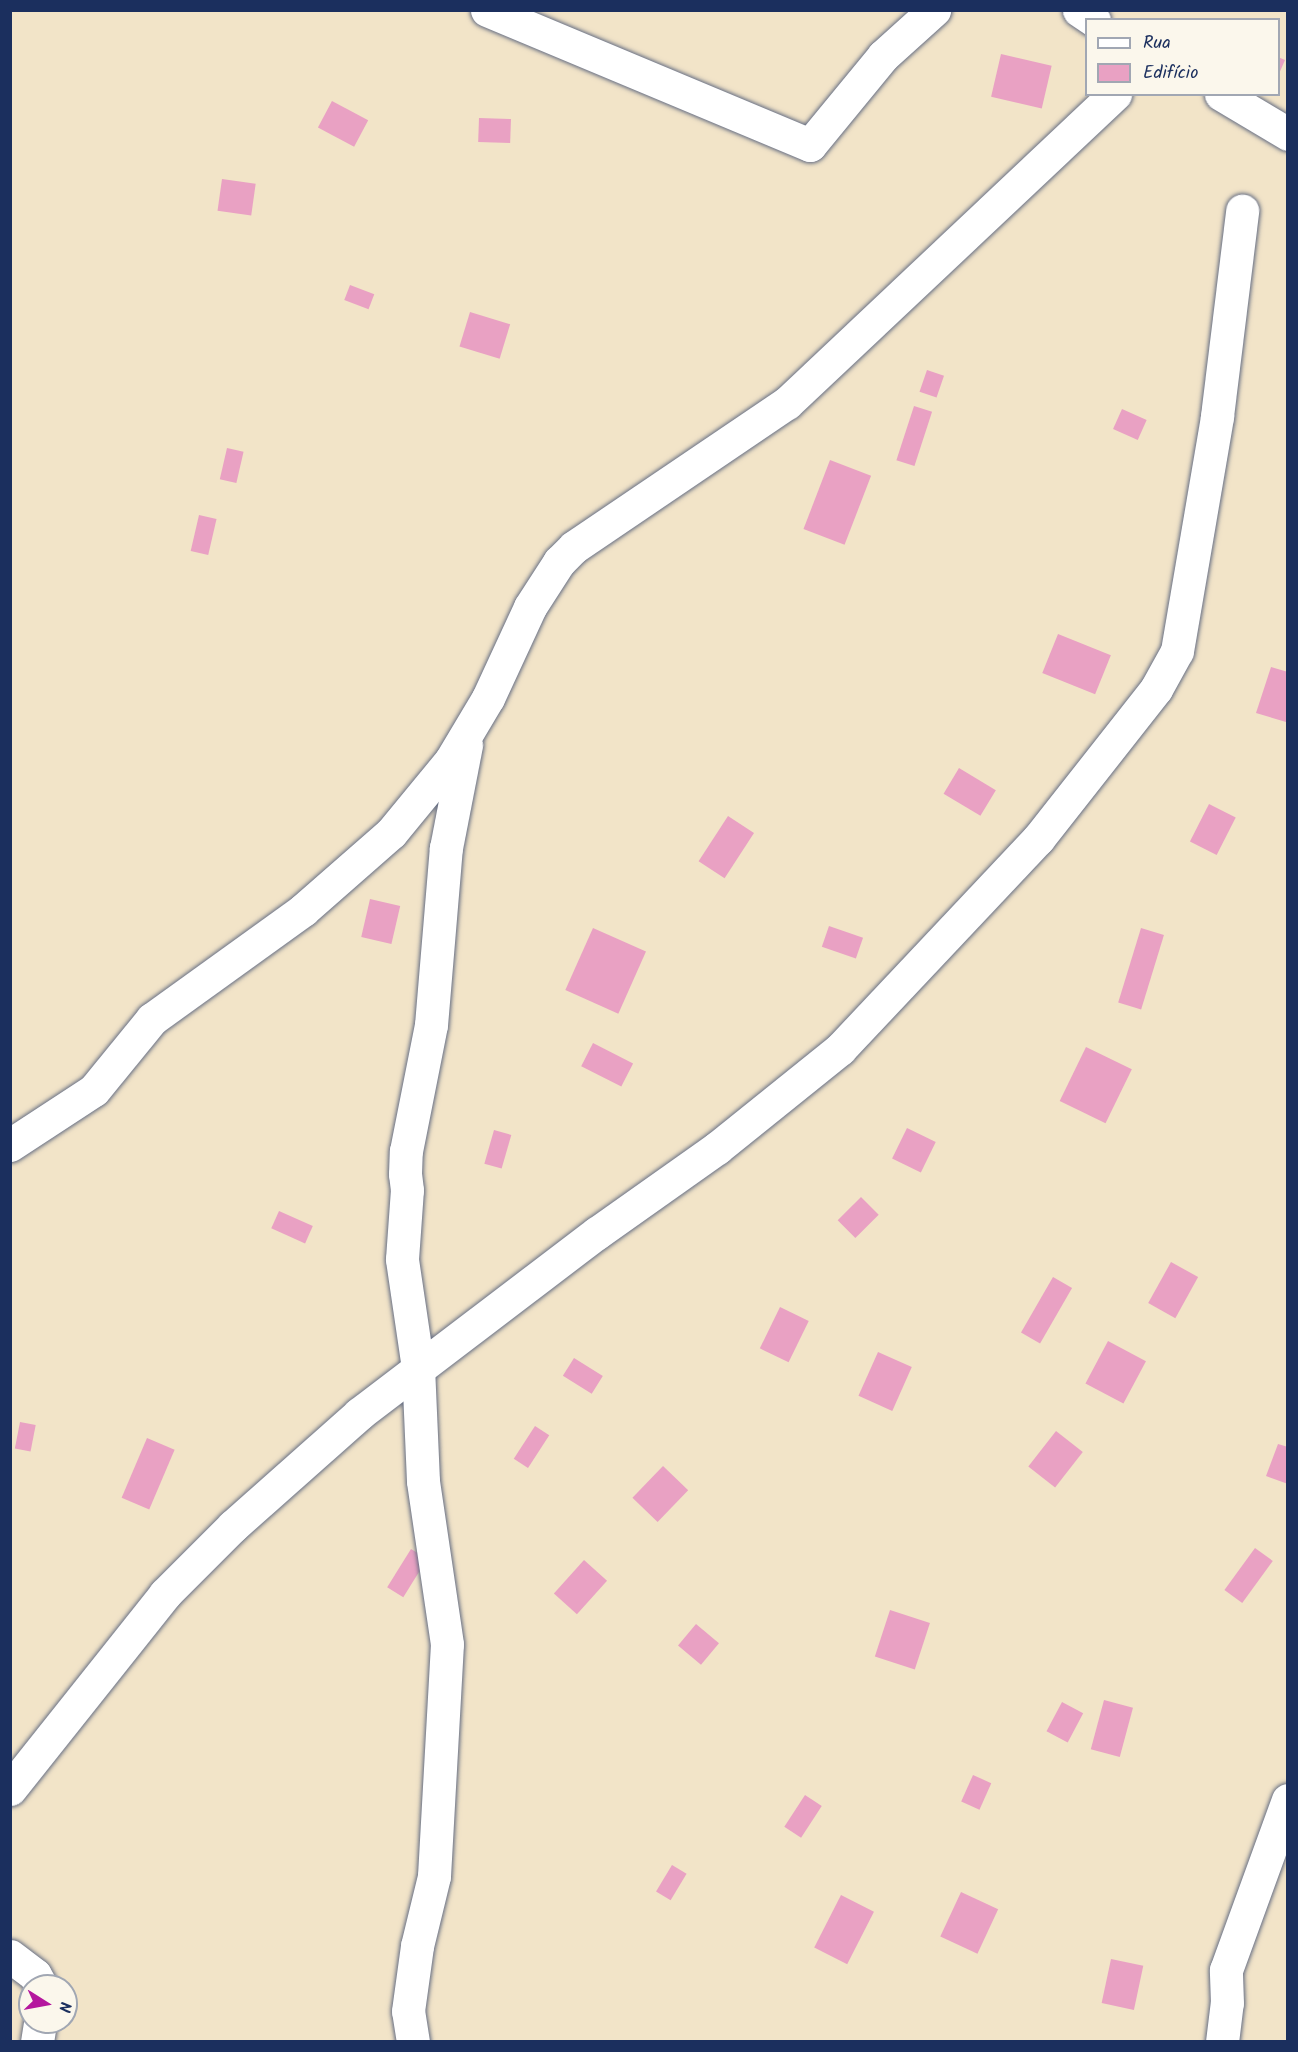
<!DOCTYPE html>
<meta charset="utf-8">
<style>
body{margin:0}
#map{position:relative;width:1298px;height:2052px;overflow:hidden;background:#f2e4c8;font-family:Kalam,sans-serif}
div>[style]{position:absolute}
.building>*{inset:0;background:#e9a1c3;transform-origin:0 0}
.roads{filter:drop-shadow(0 0 2px #666e83) drop-shadow(0 0 2px #666e83)}
.minor>*{height:33px;margin:-16.5px;padding:0 16.5px;transform-origin:16.5px;border-radius:16.5px;background:#fff}
span{translate:-50% -50%;white-space:nowrap;text-align:center;line-height:1.15;-webkit-text-stroke:5px #fbf7ec;paint-order:stroke}
.frame{position:absolute;inset:0;border:12px solid #1b2f5e;pointer-events:none}
.legend{position:absolute;left:1085px;top:18px;width:195px;height:78px;box-sizing:border-box;background:#fbf7ec;border:2px solid #a1a7b3;margin:0;padding:8px 10px;list-style:none;font-size:18px;color:#1b2f5e}
.legend li{display:flex;align-items:center;gap:12px;height:30px}
.legend b{width:30px;border:2px solid #a1a7b3}
.north{position:absolute;left:18px;top:1974px;width:60px;height:60px;box-sizing:border-box;background:#fbf7ec;border:2px solid #a1a7b3;border-radius:50%;rotate:101deg;font-size:16px;font-weight:700;line-height:24px;text-align:center;color:#1b2f5e}
.north::after{content:'';display:block;margin:auto;width:21px;height:27px;background:#b5179e;clip-path:polygon(50% 0,100% 100%,50% 72%,0 100%)}
</style>
<div id="map">
<div class="building">
<div style="left:1001px;top:54px;width:52px;height:44px;rotate:13deg"></div>
<div style="clip-path:polygon(1278px 57px,1285px 60px,1278px 76px)"></div>
<div style="left:332px;top:101px;width:41px;height:30px;rotate:28deg"></div>
<div style="left:479px;top:118px;width:32px;height:24px;rotate:2deg"></div>
<div style="left:222px;top:179px;width:34px;height:32px;rotate:8deg"></div>
<div style="left:350px;top:285px;width:26px;height:16px;rotate:21deg"></div>
<div style="left:470px;top:312px;width:42px;height:36px;rotate:17deg"></div>
<div style="left:927px;top:370px;width:18px;height:23px;rotate:19deg"></div>
<div style="left:914px;top:406px;width:19px;height:57px;rotate:18deg"></div>
<div style="left:1122px;top:409px;width:27px;height:22px;rotate:24deg"></div>
<div style="left:227px;top:448px;width:17px;height:32px;rotate:13deg"></div>
<div style="left:830px;top:460px;width:44px;height:74px;rotate:21deg"></div>
<div style="left:199px;top:515px;width:18px;height:37px;rotate:13deg"></div>
<div style="left:1058px;top:634px;width:57px;height:42px;rotate:22deg"></div>
<div style="clip-path:polygon(1271px 667px,1288px 672px,1286px 722px,1256px 713px)"></div>
<div style="left:959px;top:768px;width:43px;height:30px;rotate:31deg"></div>
<div style="left:1209px;top:804px;width:30px;height:42px;rotate:27deg"></div>
<div style="left:728px;top:816px;width:31px;height:54px;rotate:33deg"></div>
<div style="left:370px;top:899px;width:31px;height:39px;rotate:13deg"></div>
<div style="left:829px;top:926px;width:36px;height:22px;rotate:19deg"></div>
<div style="left:593px;top:928px;width:58px;height:68px;rotate:24deg"></div>
<div style="left:1141px;top:928px;width:24px;height:78px;rotate:17deg"></div>
<div style="left:593px;top:1043px;width:45px;height:26px;rotate:27deg"></div>
<div style="left:1086px;top:1047px;width:51px;height:60px;rotate:26deg"></div>
<div style="left:907px;top:1128px;width:32px;height:34px;rotate:26deg"></div>
<div style="left:494px;top:1130px;width:18px;height:35px;rotate:16deg"></div>
<div style="left:861px;top:1197px;width:25px;height:33px;rotate:45deg"></div>
<div style="left:279px;top:1211px;width:37px;height:19px;rotate:24deg"></div>
<div style="left:1171px;top:1262px;width:31px;height:47px;rotate:29deg"></div>
<div style="left:1053px;top:1277px;width:22px;height:64px;rotate:30deg"></div>
<div style="left:780px;top:1307px;width:32px;height:46px;rotate:26deg"></div>
<div style="left:1108px;top:1341px;width:43px;height:48px;rotate:28deg"></div>
<div style="left:878px;top:1352px;width:37px;height:48px;rotate:24deg"></div>
<div style="left:574px;top:1358px;width:34px;height:21px;rotate:32deg"></div>
<div style="left:20px;top:1422px;width:16px;height:27px;rotate:11deg"></div>
<div style="left:535px;top:1426px;width:17px;height:39px;rotate:33deg"></div>
<div style="left:1056px;top:1431px;width:34px;height:45px;rotate:38deg"></div>
<div style="left:147px;top:1438px;width:30px;height:65px;rotate:23deg"></div>
<div style="clip-path:polygon(1278px 1444px,1288px 1447px,1288px 1484px,1266px 1476px)"></div>
<div style="left:663px;top:1466px;width:35px;height:44px;rotate:44deg"></div>
<div style="left:1255px;top:1548px;width:22px;height:52px;rotate:36deg"></div>
<div style="left:411px;top:1549px;width:19px;height:45px;rotate:32deg"></div>
<div style="left:584px;top:1560px;width:31px;height:45px;rotate:42deg"></div>
<div style="left:890px;top:1610px;width:42px;height:49px;rotate:18deg"></div>
<div style="left:696px;top:1624px;width:30px;height:28px;rotate:40deg"></div>
<div style="left:1104px;top:1700px;width:30px;height:51px;rotate:15deg"></div>
<div style="left:1062px;top:1702px;width:24px;height:33px;rotate:28deg"></div>
<div style="left:973px;top:1775px;width:20px;height:29px;rotate:24deg"></div>
<div style="left:805px;top:1795px;width:20px;height:38px;rotate:33deg"></div>
<div style="left:672px;top:1865px;width:17px;height:31px;rotate:31deg"></div>
<div style="left:961px;top:1892px;width:41px;height:49px;rotate:25deg"></div>
<div style="left:841px;top:1895px;width:37px;height:59px;rotate:27deg"></div>
<div style="left:1111px;top:1959px;width:33px;height:45px;rotate:12deg"></div>
</div>
<div class="roads">
<div class="minor">
<div style="left:487px;top:10px;width:350px;rotate:22.7deg"></div>
<div style="left:810px;top:145px;width:115px;rotate:-50.6deg"></div>
<div style="left:883px;top:56px;width:69px;rotate:-42deg"></div>
<div style="left:1079px;top:10px;width:18px;rotate:34deg"></div>
<div style="left:1221px;top:94px;width:78px;rotate:30.8deg"></div>
<div style="left:10px;top:1145px;width:100px;rotate:-33.2deg"></div>
<div style="left:94px;top:1090px;width:92px;rotate:-50.8deg"></div>
<div style="left:152px;top:1019px;width:186px;rotate:-35.8deg"></div>
<div style="left:303px;top:910px;width:117px;rotate:-41.2deg"></div>
<div style="left:391px;top:833px;width:94px;rotate:-50.6deg"></div>
<div style="left:451px;top:760px;width:72px;rotate:-59.2deg"></div>
<div style="left:488px;top:698px;width:100px;rotate:-65.2deg"></div>
<div style="left:530px;top:607px;width:54px;rotate:-57.2deg"></div>
<div style="left:559px;top:562px;width:21px;rotate:-45deg"></div>
<div style="left:574px;top:547px;width:257px;rotate:-34.1deg"></div>
<div style="left:787px;top:403px;width:451px;rotate:-43.3deg"></div>
<div style="left:10px;top:1789px;width:249px;rotate:-51.5deg"></div>
<div style="left:165px;top:1594px;width:96px;rotate:-45deg"></div>
<div style="left:233px;top:1526px;width:169px;rotate:-41.6deg"></div>
<div style="left:359px;top:1414px;width:299px;rotate:-37.3deg"></div>
<div style="left:597px;top:1233px;width:147px;rotate:-35.3deg"></div>
<div style="left:717px;top:1148px;width:158px;rotate:-38.8deg"></div>
<div style="left:840px;top:1049px;width:289px;rotate:-46.7deg"></div>
<div style="left:1038px;top:839px;width:191px;rotate:-51.8deg"></div>
<div style="left:1156px;top:689px;width:43px;rotate:-61.1deg"></div>
<div style="left:1177px;top:651px;width:238px;rotate:-80.3deg"></div>
<div style="left:1217px;top:416px;width:207px;rotate:-83deg"></div>
<div style="left:10px;top:1956px;width:31px;rotate:37deg"></div>
<div style="left:35px;top:1975px;width:13px;rotate:61deg"></div>
<div style="left:37px;top:2042px;width:20px;rotate:-81deg"></div>
<div style="left:413px;top:2042px;width:31px;rotate:-99deg"></div>
<div style="left:408px;top:2011px;width:66px;rotate:-82.1deg"></div>
<div style="left:417px;top:1946px;width:72px;rotate:-76.3deg"></div>
<div style="left:434px;top:1876px;width:232px;rotate:-86.8deg"></div>
<div style="left:447px;top:1644px;width:165px;rotate:-98.4deg"></div>
<div style="left:423px;top:1481px;width:113px;rotate:-92.5deg"></div>
<div style="left:418px;top:1368px;width:110px;rotate:-98.4deg"></div>
<div style="left:402px;top:1259px;width:69px;rotate:-85.9deg"></div>
<div style="left:407px;top:1190px;width:16px;rotate:-97deg"></div>
<div style="left:405px;top:1174px;width:23px;rotate:-88deg"></div>
<div style="left:406px;top:1151px;width:128px;rotate:-78.8deg"></div>
<div style="left:431px;top:1025px;width:178px;rotate:-85.2deg"></div>
<div style="left:446px;top:848px;width:105px;rotate:-79deg"></div>
<div style="left:1222px;top:2042px;width:39px;rotate:-83deg"></div>
<div style="left:1227px;top:2003px;width:33px;rotate:-92deg"></div>
<div style="left:1226px;top:1970px;width:181px;rotate:-70deg"></div>
</div>
</div>
<div class="frame"></div>
<ul class="legend">
<li><b style="height:8px;background:#fff"></b>Rua</li>
<li><b style="height:16px;background:#e9a1c3"></b>Edifício</li>
</ul>
<div class="north">N</div>
</div>
